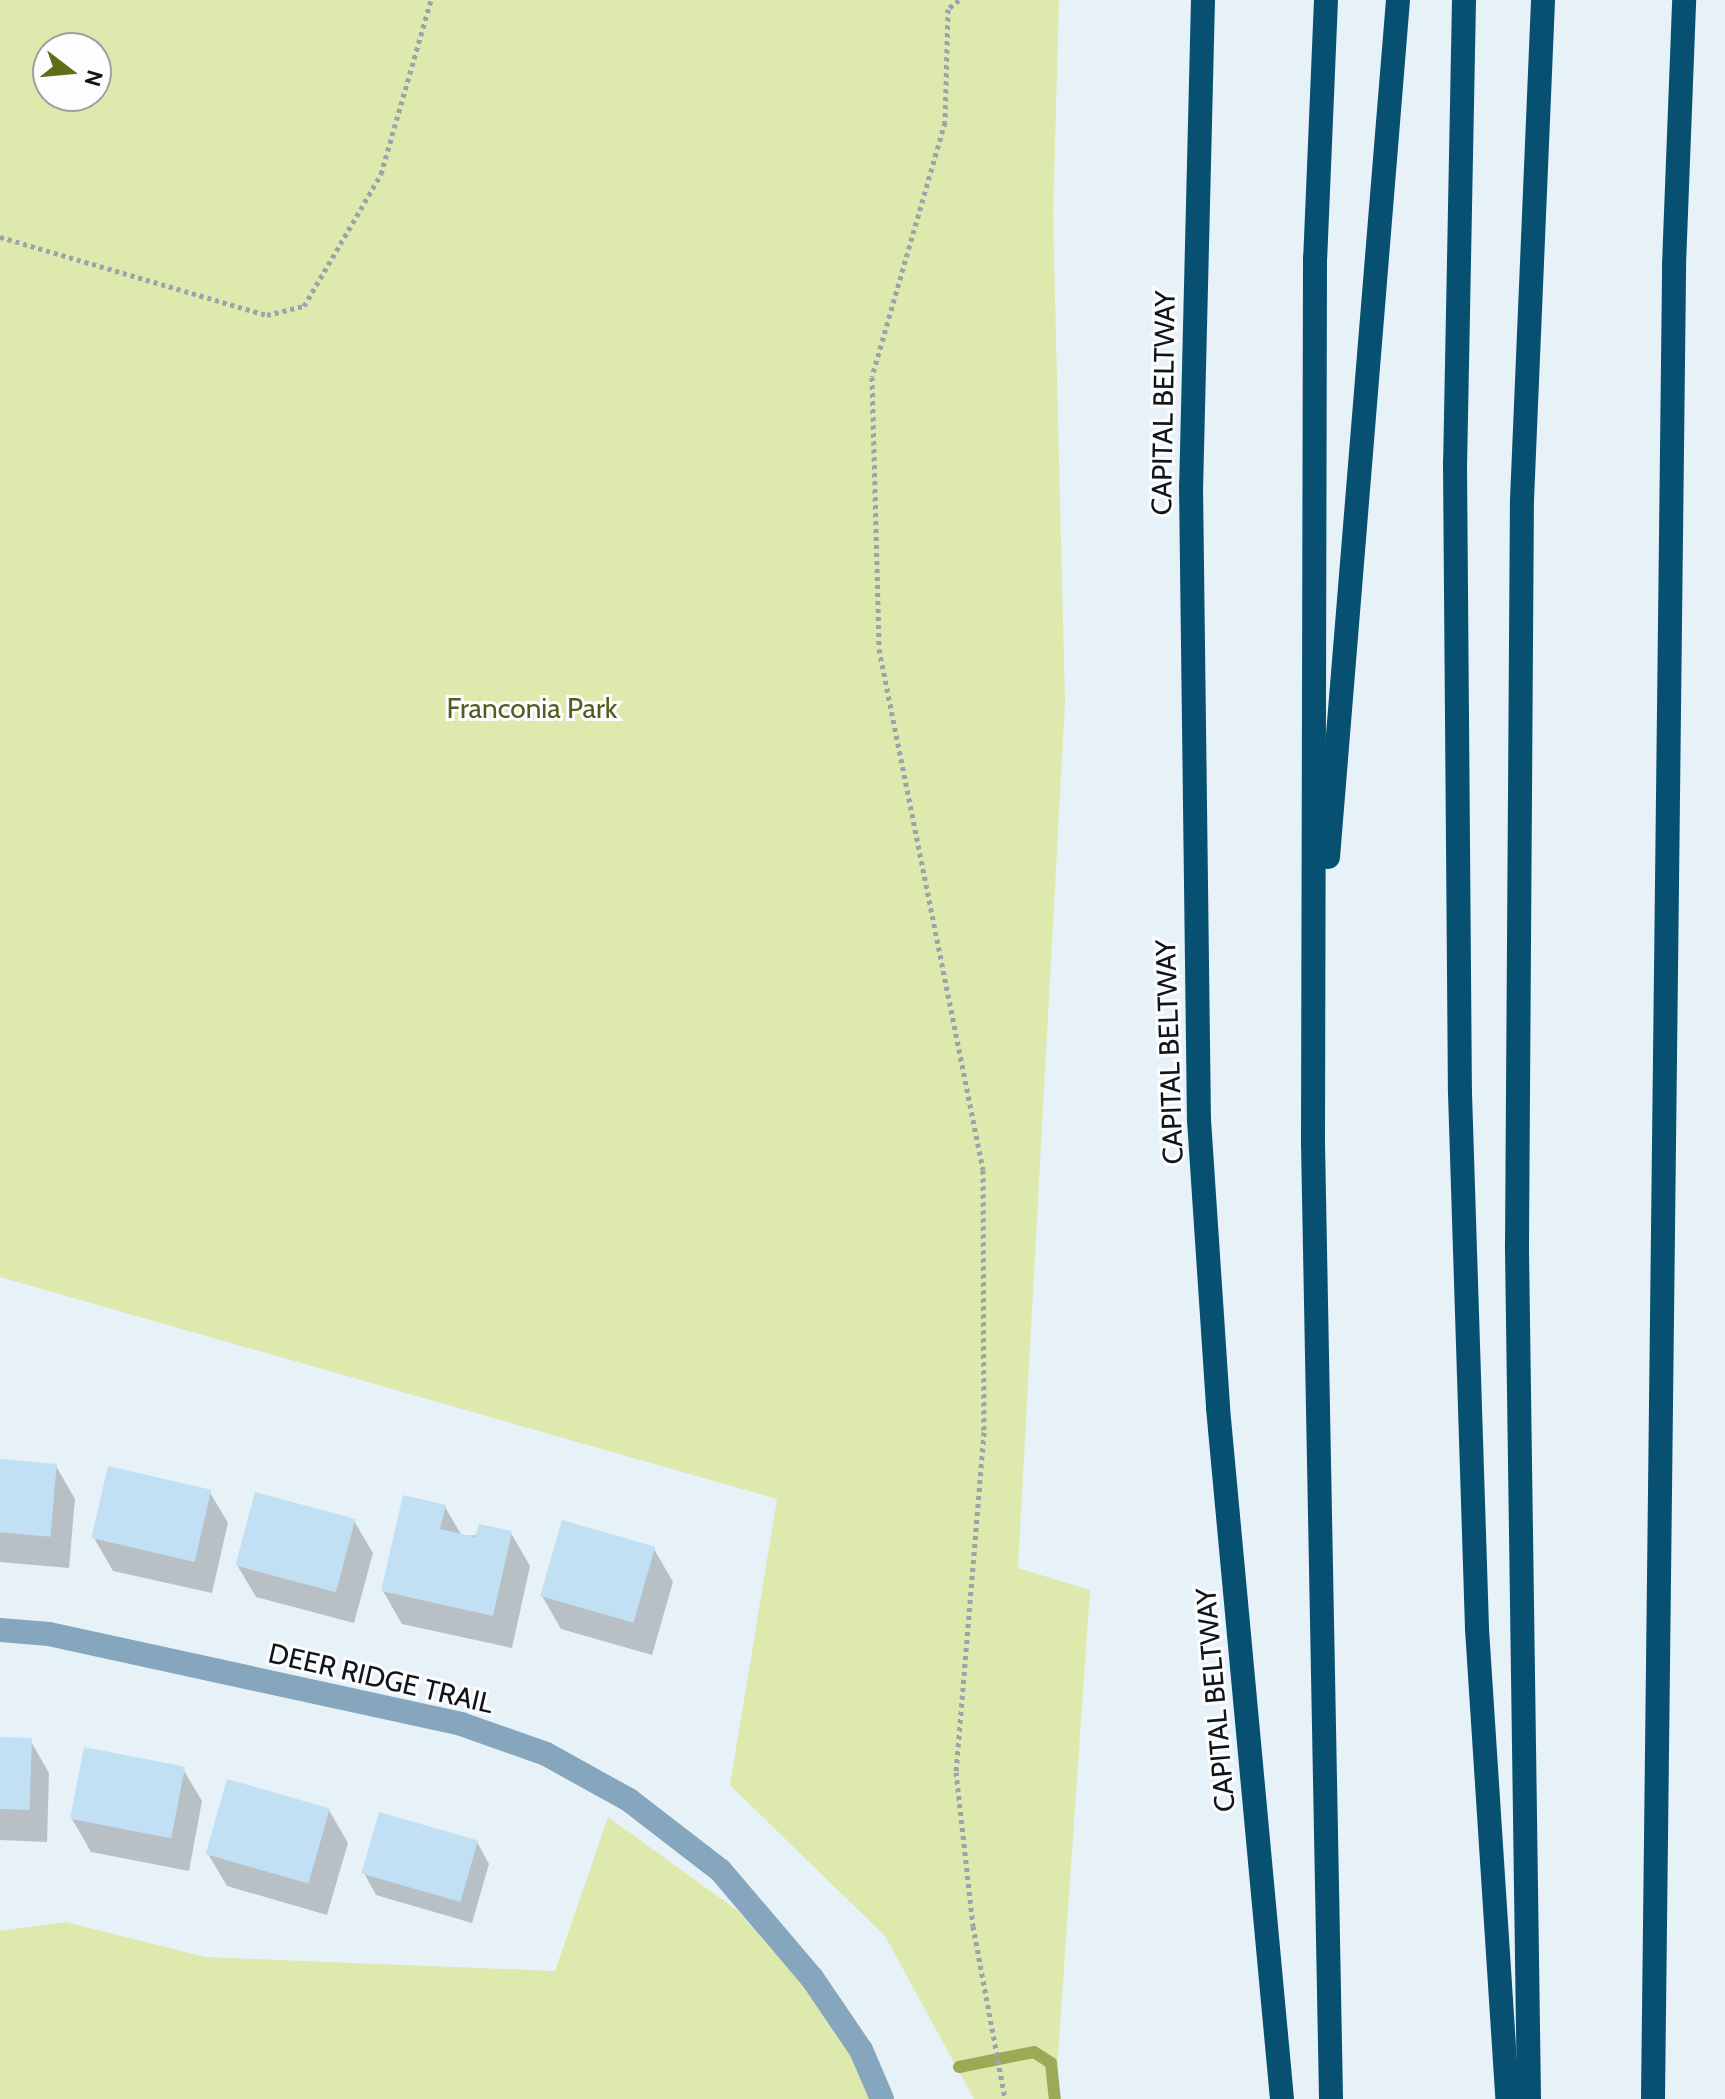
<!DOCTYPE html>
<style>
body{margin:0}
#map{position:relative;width:1725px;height:2099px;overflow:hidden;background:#e7f1f8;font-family:Cabin,sans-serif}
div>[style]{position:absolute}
.green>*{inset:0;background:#dee9ad}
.shadow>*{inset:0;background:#0003}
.stream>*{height:12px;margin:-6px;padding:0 6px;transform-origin:6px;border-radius:6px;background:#9ca957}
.building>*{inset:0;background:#c1e0f4;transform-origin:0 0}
.path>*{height:5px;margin-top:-2.5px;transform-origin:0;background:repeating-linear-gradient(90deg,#9ca3a9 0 4px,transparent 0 8px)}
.street>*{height:24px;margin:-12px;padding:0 12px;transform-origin:12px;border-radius:12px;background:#85a6bc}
.highway>*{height:24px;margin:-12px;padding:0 12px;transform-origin:12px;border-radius:12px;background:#075072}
span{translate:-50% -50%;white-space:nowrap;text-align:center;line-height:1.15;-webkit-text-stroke:6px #fbfdfe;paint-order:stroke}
.street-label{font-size:28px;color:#121518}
.park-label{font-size:28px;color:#545c21}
.north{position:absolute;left:32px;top:32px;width:80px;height:80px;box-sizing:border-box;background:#fbfdfe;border:2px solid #9ea0a2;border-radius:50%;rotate:106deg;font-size:22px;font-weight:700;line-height:32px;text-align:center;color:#121518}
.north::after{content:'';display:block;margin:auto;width:28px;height:36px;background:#626d14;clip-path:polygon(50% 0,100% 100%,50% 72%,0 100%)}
</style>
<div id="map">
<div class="green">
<div style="clip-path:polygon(evenodd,0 0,1059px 0,1053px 215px,1065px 703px,1018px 1568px,1090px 1590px,1055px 2099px,974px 2099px,885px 1936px,730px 1785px,777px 1499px,0 1277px,0 0,96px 48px,96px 96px,48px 96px,48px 48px,96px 48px)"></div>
<div style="clip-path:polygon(608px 1817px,738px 1911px,835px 2022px,876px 2099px,0 2099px,0 1931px,66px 1922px,205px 1957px,555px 1971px)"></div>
</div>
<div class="shadow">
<div style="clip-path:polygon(0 1461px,56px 1466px,75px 1499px,69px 1568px,0 1562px)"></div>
<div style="clip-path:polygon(209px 1491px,228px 1523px,212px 1593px,113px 1571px,94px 1538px)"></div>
<div style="clip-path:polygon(445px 1507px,462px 1536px,511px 1533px,530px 1566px,512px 1648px,402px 1624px,383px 1591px)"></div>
<div style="clip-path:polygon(354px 1521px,373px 1553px,354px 1623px,256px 1597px,237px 1565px)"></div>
<div style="clip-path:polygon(654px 1549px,673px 1582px,652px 1655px,561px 1629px,542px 1596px)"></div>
<div style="clip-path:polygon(0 1739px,30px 1740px,49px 1773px,47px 1842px,0 1840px)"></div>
<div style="clip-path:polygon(183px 1769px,202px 1801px,189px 1871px,91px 1852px,72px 1819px)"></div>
<div style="clip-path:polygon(329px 1810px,348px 1843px,327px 1915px,227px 1886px,208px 1854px)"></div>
<div style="clip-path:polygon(477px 1842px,489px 1864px,472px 1923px,376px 1895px,364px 1873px)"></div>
</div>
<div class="stream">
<div style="left:959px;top:2067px;width:76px;rotate:-11.3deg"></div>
<div style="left:1034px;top:2052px;width:20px;rotate:33deg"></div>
<div style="left:1051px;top:2063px;width:36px;rotate:84deg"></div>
</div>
<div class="building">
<div style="left:0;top:1459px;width:57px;height:73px;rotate:5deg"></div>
<div style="left:108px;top:1466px;width:106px;height:74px;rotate:13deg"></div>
<div style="left:255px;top:1492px;width:104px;height:76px;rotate:15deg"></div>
<div style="clip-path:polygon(403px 1495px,446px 1505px,440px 1529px,475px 1537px,479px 1524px,512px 1531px,493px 1616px,381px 1591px)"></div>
<div style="left:562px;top:1520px;width:97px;height:79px;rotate:16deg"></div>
<div style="left:0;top:1737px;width:32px;height:72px;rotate:2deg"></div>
<div style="left:84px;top:1747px;width:103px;height:73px;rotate:11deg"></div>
<div style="left:227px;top:1779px;width:107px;height:78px;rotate:16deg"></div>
<div style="left:379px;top:1812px;width:103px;height:64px;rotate:16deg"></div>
</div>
<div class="path">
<div style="left:959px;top:0;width:14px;rotate:141deg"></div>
<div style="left:948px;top:9px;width:113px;rotate:91.5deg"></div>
<div style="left:945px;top:122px;width:265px;rotate:106deg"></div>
<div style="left:872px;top:377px;width:272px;rotate:88.5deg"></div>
<div style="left:879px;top:649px;width:531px;rotate:78.71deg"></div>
<div style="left:983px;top:1170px;width:262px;rotate:89.8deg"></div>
<div style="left:984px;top:1432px;width:341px;rotate:94.7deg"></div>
<div style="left:956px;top:1772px;width:155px;rotate:83.7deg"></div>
<div style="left:973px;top:1926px;width:176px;rotate:79.5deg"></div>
<div style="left:0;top:237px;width:278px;rotate:16.3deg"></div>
<div style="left:267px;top:315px;width:38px;rotate:-14deg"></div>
<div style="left:304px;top:306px;width:153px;rotate:-59.7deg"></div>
<div style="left:381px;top:174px;width:181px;rotate:-74deg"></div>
</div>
<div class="street">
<div style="left:0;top:1630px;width:49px;rotate:4.7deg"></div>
<div style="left:49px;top:1634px;width:422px;rotate:12.3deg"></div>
<div style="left:461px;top:1724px;width:90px;rotate:19.4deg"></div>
<div style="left:546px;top:1754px;width:95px;rotate:29deg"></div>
<div style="left:629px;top:1800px;width:115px;rotate:37.6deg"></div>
<div style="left:720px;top:1870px;width:142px;rotate:49.6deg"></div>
<div style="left:812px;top:1978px;width:87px;rotate:55.8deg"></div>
<div style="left:861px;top:2050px;width:53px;rotate:66.8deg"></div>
</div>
<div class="highway">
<div style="left:1203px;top:0;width:486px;rotate:91.4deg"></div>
<div style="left:1191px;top:486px;width:634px;rotate:89.28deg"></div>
<div style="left:1199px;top:1120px;width:289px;rotate:86.2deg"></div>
<div style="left:1218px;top:1408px;width:694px;rotate:84.71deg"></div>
<div style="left:1326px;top:0;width:258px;rotate:92.4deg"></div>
<div style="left:1315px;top:258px;width:885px;rotate:90.13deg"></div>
<div style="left:1313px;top:1143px;width:956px;rotate:88.92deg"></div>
<div style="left:1464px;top:0;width:463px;rotate:91.1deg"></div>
<div style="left:1455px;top:463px;width:630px;rotate:89.55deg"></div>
<div style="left:1460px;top:1093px;width:536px;rotate:88.18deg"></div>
<div style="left:1477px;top:1629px;width:471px;rotate:86.3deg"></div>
<div style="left:1328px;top:857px;width:860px;rotate:-85.33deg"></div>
<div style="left:1529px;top:2099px;width:854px;rotate:-90.81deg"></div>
<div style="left:1517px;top:1245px;width:745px;rotate:-89.62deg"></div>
<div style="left:1522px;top:500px;width:500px;rotate:-87.59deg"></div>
<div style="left:1653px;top:2099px;width:1834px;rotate:-89.34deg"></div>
<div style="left:1674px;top:265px;width:265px;rotate:-87.8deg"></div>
</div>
<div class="street-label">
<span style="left:1163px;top:403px;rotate:-89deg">CAPITAL BELTWAY</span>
<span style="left:1169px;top:1052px;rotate:-92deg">CAPITAL BELTWAY</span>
<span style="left:381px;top:1678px;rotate:13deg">DEER RIDGE TRAIL</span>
<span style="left:1215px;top:1700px;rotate:-95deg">CAPITAL BELTWAY</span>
</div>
<div class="park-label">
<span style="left:532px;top:708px">Franconia Park</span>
</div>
<div class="north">N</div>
</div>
